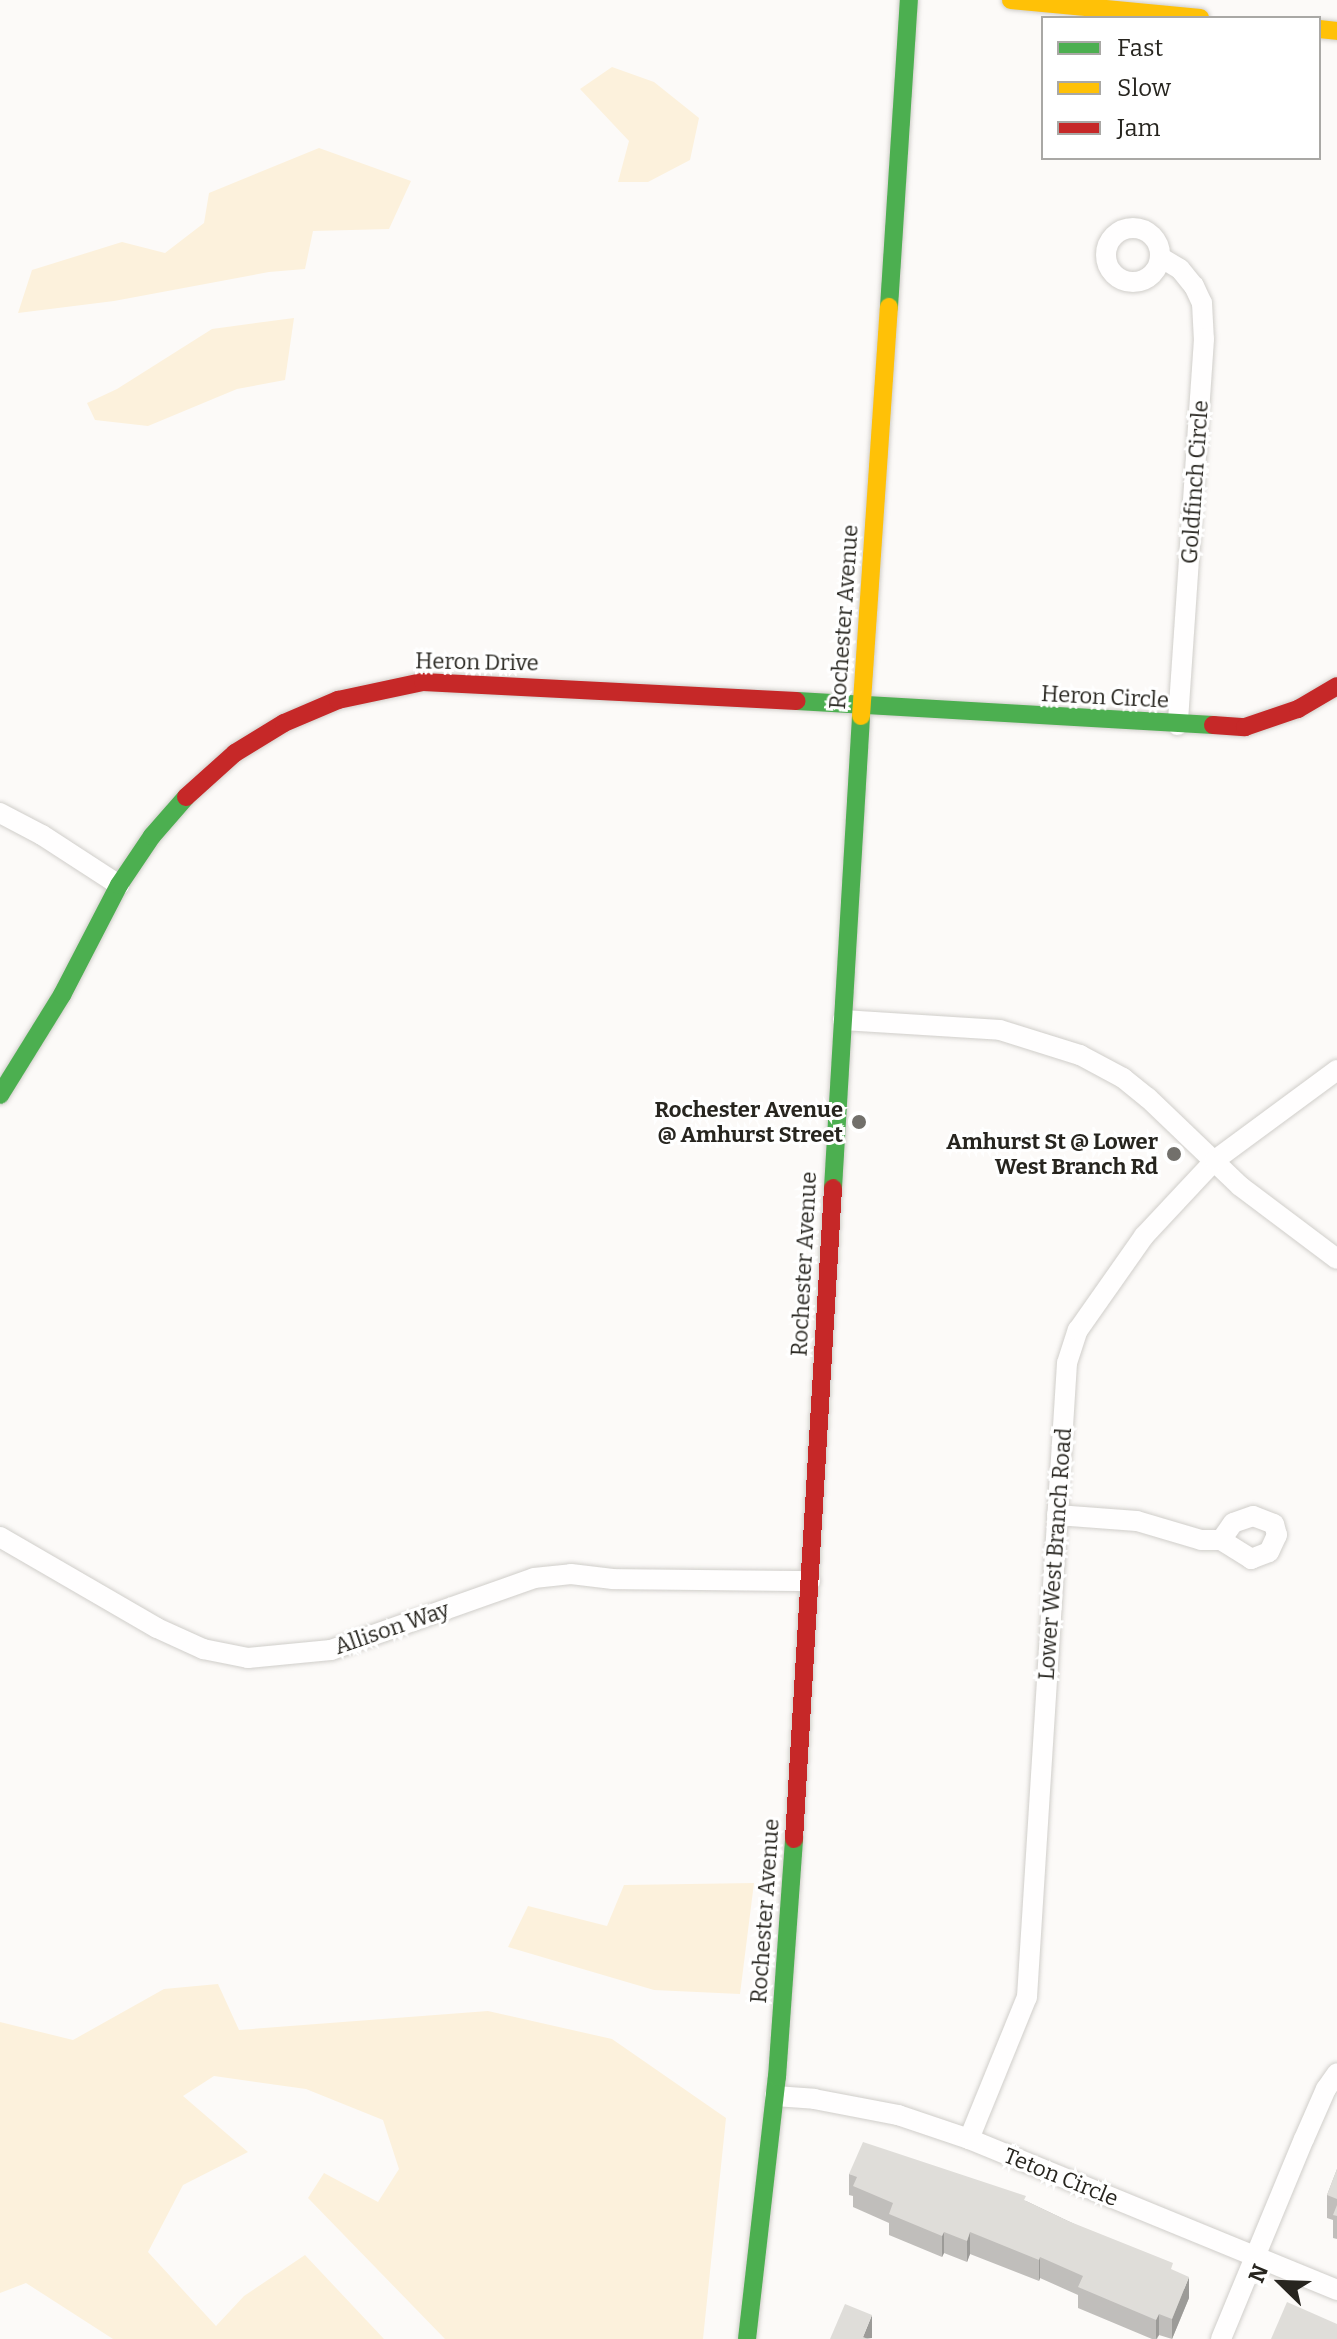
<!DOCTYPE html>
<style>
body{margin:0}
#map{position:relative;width:1337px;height:2339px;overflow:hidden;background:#fcfaf8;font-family:Bitter,serif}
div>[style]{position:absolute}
.green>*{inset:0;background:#fcf1dc}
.roads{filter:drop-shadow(0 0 2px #d0ceca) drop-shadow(0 0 2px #d0ceca)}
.street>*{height:20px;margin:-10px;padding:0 10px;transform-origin:10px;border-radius:10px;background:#fffefe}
.street>.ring{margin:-10px;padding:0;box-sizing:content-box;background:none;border:20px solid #fffefe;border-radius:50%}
.fast>*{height:18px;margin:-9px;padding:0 9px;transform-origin:9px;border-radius:9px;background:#4caf50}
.slow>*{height:18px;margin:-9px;padding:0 9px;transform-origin:9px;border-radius:9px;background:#ffc107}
.jam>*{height:18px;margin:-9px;padding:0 9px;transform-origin:9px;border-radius:9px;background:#c62828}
.wall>*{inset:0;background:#c0bebb}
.shaded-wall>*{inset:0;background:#9c9b98}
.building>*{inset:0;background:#dfddd9}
.dots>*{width:22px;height:22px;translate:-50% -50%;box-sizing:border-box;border:4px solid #fff;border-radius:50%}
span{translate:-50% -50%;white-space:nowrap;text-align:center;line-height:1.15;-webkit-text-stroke:6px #fff;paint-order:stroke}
.street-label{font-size:22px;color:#27251f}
.poi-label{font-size:22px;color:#27251f;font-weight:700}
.right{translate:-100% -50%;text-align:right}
.legend{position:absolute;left:1041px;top:16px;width:280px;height:144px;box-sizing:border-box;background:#fff;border:2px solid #a9a8a5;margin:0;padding:10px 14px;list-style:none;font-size:24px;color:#27251f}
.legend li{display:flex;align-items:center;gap:16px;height:40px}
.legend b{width:40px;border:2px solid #a9a8a5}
.north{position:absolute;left:1241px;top:2243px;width:80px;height:80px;-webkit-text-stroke:6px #fff;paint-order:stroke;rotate:293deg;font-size:22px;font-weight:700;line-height:32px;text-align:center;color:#27251f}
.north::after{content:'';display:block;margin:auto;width:28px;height:36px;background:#27251f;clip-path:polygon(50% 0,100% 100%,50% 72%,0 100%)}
</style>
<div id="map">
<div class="green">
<div style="clip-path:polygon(612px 67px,654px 82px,699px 118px,690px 160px,648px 182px,618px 182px,629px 141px,580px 89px)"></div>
<div style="clip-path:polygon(319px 148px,411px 181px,389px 229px,313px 231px,305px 269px,269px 272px,114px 301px,18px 313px,32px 270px,122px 242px,165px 253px,204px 223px,209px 193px)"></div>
<div style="clip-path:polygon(294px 318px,285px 380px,237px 389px,148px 426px,95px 420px,87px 403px,117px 389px,212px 329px)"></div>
<div style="clip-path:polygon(754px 1883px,740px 1994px,654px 1990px,508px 1947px,528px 1906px,607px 1926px,624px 1885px)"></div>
<div style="clip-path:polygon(218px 1984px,239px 2030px,488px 2011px,612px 2039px,726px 2118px,703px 2339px,445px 2339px,308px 2198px,324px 2173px,378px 2202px,399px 2169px,383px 2120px,306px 2089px,214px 2076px,183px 2096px,248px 2152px,183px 2185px,148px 2252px,216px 2326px,244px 2296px,305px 2255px,384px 2339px,113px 2339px,26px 2283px,0 2293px,0 2022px,73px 2040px,164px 1989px)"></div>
</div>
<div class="roads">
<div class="street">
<div class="ring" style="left:1106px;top:228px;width:34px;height:34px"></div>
<div style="left:1160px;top:257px;width:23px;rotate:31deg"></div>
<div style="left:1180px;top:269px;width:22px;rotate:51deg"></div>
<div style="left:1194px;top:286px;width:19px;rotate:65deg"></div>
<div style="left:1202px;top:303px;width:36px;rotate:87deg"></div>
<div style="left:1204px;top:339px;width:387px;rotate:93.9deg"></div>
<div style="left:0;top:813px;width:47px;rotate:27.6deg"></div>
<div style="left:42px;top:835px;width:92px;rotate:33deg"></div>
<div style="left:843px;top:1020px;width:157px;rotate:3.6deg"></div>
<div style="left:1000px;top:1030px;width:84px;rotate:17.4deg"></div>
<div style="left:1080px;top:1055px;width:49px;rotate:28.1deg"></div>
<div style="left:1123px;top:1078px;width:32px;rotate:39deg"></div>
<div style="left:1148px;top:1098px;width:127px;rotate:43.7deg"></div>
<div style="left:1240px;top:1186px;width:121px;rotate:37deg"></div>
<div style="left:1057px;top:1515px;width:80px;rotate:4.3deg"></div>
<div style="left:1137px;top:1521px;width:67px;rotate:16.5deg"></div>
<div style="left:1201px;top:1540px;width:20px"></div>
<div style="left:1221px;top:1540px;width:36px;rotate:32deg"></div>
<div style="left:1251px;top:1559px;width:19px;rotate:-21deg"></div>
<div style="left:1269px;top:1552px;width:19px;rotate:-65deg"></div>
<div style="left:1277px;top:1535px;width:11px;rotate:-105deg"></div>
<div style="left:1274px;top:1524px;width:22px;rotate:-159deg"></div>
<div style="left:1253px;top:1516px;width:21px;rotate:161deg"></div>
<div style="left:1233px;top:1523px;width:21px;rotate:125deg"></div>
<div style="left:0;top:1537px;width:181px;rotate:30.1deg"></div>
<div style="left:157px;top:1628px;width:51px;rotate:24.5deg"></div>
<div style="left:203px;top:1649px;width:46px;rotate:11.3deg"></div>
<div style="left:248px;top:1658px;width:83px;rotate:-5.5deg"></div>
<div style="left:331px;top:1650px;width:215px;rotate:-19.5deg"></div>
<div style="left:534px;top:1578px;width:37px;rotate:-6deg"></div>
<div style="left:571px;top:1574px;width:42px;rotate:6.8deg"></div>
<div style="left:613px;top:1579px;width:197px;rotate:0.6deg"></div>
<div style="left:775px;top:2096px;width:39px;rotate:4deg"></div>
<div style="left:814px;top:2099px;width:86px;rotate:10.8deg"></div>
<div style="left:898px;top:2115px;width:75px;rotate:18.7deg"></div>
<div style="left:969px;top:2139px;width:398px;rotate:22.3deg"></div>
<div style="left:969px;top:2139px;width:153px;rotate:-67.8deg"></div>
<div style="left:1027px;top:1997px;width:635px;rotate:-86.39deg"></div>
<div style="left:1067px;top:1363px;width:35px;rotate:-72deg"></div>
<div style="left:1078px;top:1330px;width:115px;rotate:-54.9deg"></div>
<div style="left:1144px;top:1236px;width:104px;rotate:-46.9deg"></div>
<div style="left:1215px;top:1160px;width:152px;rotate:-36.4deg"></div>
<div style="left:1221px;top:2339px;width:217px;rotate:-67.5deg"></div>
<div style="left:1304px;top:2139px;width:55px;rotate:-66.3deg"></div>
<div style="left:1326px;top:2089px;width:19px;rotate:-55deg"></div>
</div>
<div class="fast">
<div style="left:889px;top:307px;width:308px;rotate:-86.3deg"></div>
<div style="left:797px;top:701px;width:417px;rotate:3.3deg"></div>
<div style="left:0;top:1095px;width:118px;rotate:-58.2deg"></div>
<div style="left:62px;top:995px;width:124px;rotate:-62.6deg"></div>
<div style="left:119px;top:885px;width:59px;rotate:-56deg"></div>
<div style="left:152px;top:836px;width:52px;rotate:-48.9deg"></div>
<div style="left:833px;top:1188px;width:473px;rotate:-86.6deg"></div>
<div style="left:747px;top:2339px;width:264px;rotate:-83.5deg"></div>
<div style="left:777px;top:2077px;width:239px;rotate:-85.9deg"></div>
</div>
<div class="slow">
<div style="left:1011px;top:0;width:190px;rotate:5.4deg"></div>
<div style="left:1319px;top:29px;width:18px;rotate:6deg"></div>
<div style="left:861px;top:716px;width:410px;rotate:-86.1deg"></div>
</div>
<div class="jam">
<div style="left:1213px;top:725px;width:32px;rotate:4deg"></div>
<div style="left:1245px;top:727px;width:56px;rotate:-18.8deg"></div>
<div style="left:1298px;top:709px;width:45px;rotate:-30.5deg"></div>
<div style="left:186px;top:797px;width:66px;rotate:-41.9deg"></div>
<div style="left:235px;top:753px;width:57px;rotate:-31.5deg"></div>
<div style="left:284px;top:723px;width:59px;rotate:-23.1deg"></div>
<div style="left:338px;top:700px;width:87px;rotate:-12deg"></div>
<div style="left:423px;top:682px;width:374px;rotate:2.9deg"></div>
<div style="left:794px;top:1839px;width:652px;rotate:-86.57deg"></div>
</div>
</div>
<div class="wall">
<div style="clip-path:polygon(1337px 2169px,1337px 2239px,1333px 2238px,1333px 2220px,1327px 2218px,1327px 2195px)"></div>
<div style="clip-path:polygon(849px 2174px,1026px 2201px,1173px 2271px,1189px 2298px,1172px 2339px,1159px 2335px,1157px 2339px,1152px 2339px,1078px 2308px,1078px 2295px,1040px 2278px,1039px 2281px,970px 2254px,967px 2262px,944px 2253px,942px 2257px,889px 2235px,889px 2223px,853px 2207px,853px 2196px,849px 2195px)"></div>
</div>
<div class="shaded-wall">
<div style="clip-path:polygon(944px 2232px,944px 2253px,942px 2257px,942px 2236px)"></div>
<div style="clip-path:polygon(970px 2232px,970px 2254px,967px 2262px,967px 2241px)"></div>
<div style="clip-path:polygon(1040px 2257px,1040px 2278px,1039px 2281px,1039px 2260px)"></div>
<div style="clip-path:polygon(1189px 2277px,1189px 2298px,1172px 2339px,1172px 2319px)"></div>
<div style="clip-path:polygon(1159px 2314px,1159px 2335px,1156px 2339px,1156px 2320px)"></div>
<div style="clip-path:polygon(872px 2315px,872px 2338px,863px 2339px,863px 2337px)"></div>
</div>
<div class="building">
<div style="clip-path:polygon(863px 2142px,1026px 2196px,1024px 2200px,1068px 2221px,1173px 2263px,1171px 2269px,1189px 2277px,1172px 2319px,1159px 2314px,1156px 2320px,1078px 2287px,1083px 2276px,1040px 2257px,1039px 2260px,970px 2232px,967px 2241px,944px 2232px,942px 2236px,889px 2214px,893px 2203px,853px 2186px,857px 2177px,849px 2174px)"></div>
<div style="clip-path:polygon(1337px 2169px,1337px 2199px,1327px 2195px)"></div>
<div style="clip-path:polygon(1337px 2205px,1337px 2216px,1333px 2215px)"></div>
<div style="clip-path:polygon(1287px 2302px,1337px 2324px,1337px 2339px,1271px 2339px)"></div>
<div style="clip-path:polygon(845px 2304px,872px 2315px,863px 2337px,868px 2339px,830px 2339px)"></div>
</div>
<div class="dots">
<div style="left:859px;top:1122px;background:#72706b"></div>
<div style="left:1174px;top:1154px;background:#72706b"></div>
</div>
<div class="street-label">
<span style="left:1195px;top:482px;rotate:-86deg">Goldfinch Circle</span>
<span style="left:844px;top:617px;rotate:-86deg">Rochester Avenue</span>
<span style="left:477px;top:662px;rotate:1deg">Heron Drive</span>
<span style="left:1105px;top:697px;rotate:3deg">Heron Circle</span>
<span style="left:804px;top:1264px;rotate:-87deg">Rochester Avenue</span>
<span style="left:1055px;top:1554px;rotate:-86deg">Lower West Branch Road</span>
<span style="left:392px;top:1628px;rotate:-19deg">Allison Way</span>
<span style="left:765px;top:1911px;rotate:-86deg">Rochester Avenue</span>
<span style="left:1061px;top:2177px;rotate:22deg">Teton Circle</span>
</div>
<div class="poi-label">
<span class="right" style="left:843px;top:1122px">Rochester Avenue<br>@ Amhurst Street</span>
<span class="right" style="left:1158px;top:1154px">Amhurst St @ Lower<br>West Branch Rd</span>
</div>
<ul class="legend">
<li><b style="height:10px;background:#4caf50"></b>Fast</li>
<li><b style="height:10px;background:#ffc107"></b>Slow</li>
<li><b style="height:10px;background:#c62828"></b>Jam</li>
</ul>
<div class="north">N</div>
</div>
